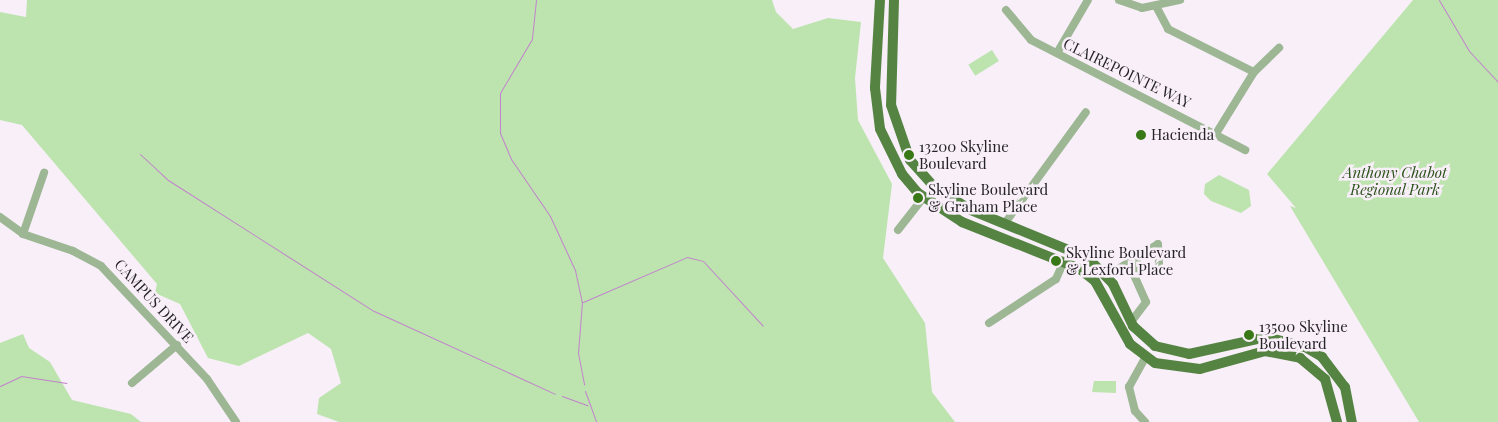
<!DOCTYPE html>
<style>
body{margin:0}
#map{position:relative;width:1498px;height:422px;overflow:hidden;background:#f8eff9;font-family:"Playfair Display",serif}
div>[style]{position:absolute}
.green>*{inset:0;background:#bde4ae;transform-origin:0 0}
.stream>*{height:1px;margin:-0.5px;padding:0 0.5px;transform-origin:0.5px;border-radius:0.5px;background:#c282ce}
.minor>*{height:8px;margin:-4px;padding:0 4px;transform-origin:4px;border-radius:4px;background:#9db794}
.major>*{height:10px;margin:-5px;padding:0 5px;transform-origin:5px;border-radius:5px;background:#558442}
.dots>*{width:14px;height:14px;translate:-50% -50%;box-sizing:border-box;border:2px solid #f8eff9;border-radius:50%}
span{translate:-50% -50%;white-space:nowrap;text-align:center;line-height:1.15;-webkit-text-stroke:5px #f8eff9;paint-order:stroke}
.street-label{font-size:15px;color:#262327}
.poi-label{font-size:15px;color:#262327}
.left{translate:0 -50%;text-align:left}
.park-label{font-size:15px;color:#2b521a;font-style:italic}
</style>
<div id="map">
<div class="green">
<div style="clip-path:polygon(27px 0,772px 0,776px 12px,793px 29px,828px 18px,861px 22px,855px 78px,858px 120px,892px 184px,883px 258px,925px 323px,932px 392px,955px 422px,339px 422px,317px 414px,319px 398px,341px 383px,331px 349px,308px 333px,239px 366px,208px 358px,180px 304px,155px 293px,157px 284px,22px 125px,0 120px,0 12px,26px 17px)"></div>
<div style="clip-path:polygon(1413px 0,1498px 0,1498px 422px,1419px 422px,1290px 206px,1296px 208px,1267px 174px)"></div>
<div style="left:992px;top:50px;width:13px;height:28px;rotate:58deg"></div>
<div style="clip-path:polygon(1219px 175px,1249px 190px,1251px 206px,1241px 213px,1211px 201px,1204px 194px,1205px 184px)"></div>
<div style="clip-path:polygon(23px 334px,29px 348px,50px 362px,72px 400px,131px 414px,141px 422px,0 422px,0 343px)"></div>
<div style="clip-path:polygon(1116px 381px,1116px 393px,1092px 392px,1094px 381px)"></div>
</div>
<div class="stream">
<div style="left:536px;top:0;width:39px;rotate:96deg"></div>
<div style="left:532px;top:39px;width:63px;rotate:120.7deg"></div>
<div style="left:500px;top:93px;width:40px;rotate:90deg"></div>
<div style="left:500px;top:133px;width:28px;rotate:67deg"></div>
<div style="left:511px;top:159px;width:69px;rotate:55.6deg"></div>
<div style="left:550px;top:216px;width:60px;rotate:65.2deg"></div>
<div style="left:575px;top:270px;width:33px;rotate:78deg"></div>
<div style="left:582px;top:302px;width:51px;rotate:94.5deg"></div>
<div style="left:578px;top:353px;width:32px;rotate:79deg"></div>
<div style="left:1439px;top:0;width:59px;rotate:59.5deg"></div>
<div style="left:1469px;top:51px;width:42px;rotate:46.9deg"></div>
<div style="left:140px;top:154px;width:38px;rotate:43deg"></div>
<div style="left:168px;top:180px;width:244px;rotate:32.5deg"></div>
<div style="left:374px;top:311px;width:199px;rotate:24.6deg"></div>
<div style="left:583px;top:302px;width:113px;rotate:-23.4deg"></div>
<div style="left:687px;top:257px;width:16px;rotate:14deg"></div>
<div style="left:703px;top:261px;width:88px;rotate:47.3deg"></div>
<div style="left:0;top:386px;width:23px;rotate:-25deg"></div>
<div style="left:21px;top:376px;width:46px;rotate:8.8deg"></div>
<div style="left:585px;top:391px;width:33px;rotate:70deg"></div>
<div style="left:562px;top:396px;width:27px;rotate:20deg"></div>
</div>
<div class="minor">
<div style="left:1119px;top:0;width:24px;rotate:19deg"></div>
<div style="left:1142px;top:8px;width:39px;rotate:-12deg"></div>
<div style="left:1157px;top:8px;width:24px;rotate:62deg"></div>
<div style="left:1168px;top:29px;width:96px;rotate:26.6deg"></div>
<div style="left:1006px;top:10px;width:39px;rotate:50deg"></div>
<div style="left:1031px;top:40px;width:241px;rotate:27.2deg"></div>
<div style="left:1057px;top:53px;width:61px;rotate:-59.7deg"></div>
<div style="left:1217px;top:132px;width:70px;rotate:-58.3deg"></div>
<div style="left:1254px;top:72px;width:35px;rotate:-44deg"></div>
<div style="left:0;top:217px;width:29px;rotate:36deg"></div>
<div style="left:23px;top:234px;width:53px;rotate:18.8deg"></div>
<div style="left:73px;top:251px;width:32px;rotate:28deg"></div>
<div style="left:101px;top:266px;width:155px;rotate:46.8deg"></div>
<div style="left:207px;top:379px;width:52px;rotate:56deg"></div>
<div style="left:1005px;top:223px;width:137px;rotate:-53.9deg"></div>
<div style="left:898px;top:230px;width:41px;rotate:-52deg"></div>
<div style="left:23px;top:234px;width:65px;rotate:-71deg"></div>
<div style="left:1107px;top:276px;width:60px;rotate:-32.1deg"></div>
<div style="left:1158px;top:244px;width:20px;rotate:87deg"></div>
<div style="left:1131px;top:322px;width:25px;rotate:-53deg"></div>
<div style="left:1146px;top:302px;width:30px;rotate:-114deg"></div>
<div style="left:1134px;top:275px;width:20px;rotate:-79deg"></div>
<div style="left:989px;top:323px;width:80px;rotate:-33.3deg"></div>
<div style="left:1056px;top:279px;width:20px;rotate:-66deg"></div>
<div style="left:132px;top:383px;width:59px;rotate:-40.2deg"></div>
<div style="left:1145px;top:422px;width:15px;rotate:-132deg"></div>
<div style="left:1135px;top:411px;width:25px;rotate:-104deg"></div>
<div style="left:1129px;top:387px;width:33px;rotate:-61deg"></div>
</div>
<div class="major">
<div style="left:880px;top:0;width:88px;rotate:93.3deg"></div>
<div style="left:875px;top:88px;width:41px;rotate:83deg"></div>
<div style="left:880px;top:129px;width:50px;rotate:63.9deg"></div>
<div style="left:902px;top:174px;width:25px;rotate:50deg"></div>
<div style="left:918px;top:193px;width:53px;rotate:33.4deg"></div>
<div style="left:962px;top:222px;width:127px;rotate:21.7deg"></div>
<div style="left:1080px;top:269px;width:19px;rotate:39deg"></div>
<div style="left:1095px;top:281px;width:72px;rotate:60.9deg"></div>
<div style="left:1130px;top:344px;width:31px;rotate:37deg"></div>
<div style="left:1155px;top:363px;width:45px;rotate:7.6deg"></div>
<div style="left:1200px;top:369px;width:67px;rotate:-15.5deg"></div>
<div style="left:1265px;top:351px;width:36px;rotate:11deg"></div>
<div style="left:1300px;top:358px;width:33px;rotate:40deg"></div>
<div style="left:1325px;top:379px;width:45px;rotate:74.4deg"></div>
<div style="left:894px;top:0;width:105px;rotate:91.6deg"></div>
<div style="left:891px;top:105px;width:58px;rotate:70.9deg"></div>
<div style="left:910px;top:160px;width:38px;rotate:48deg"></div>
<div style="left:935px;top:188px;width:42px;rotate:31.4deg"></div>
<div style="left:971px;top:210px;width:126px;rotate:22.3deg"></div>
<div style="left:1088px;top:258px;width:36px;rotate:46deg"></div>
<div style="left:1113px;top:284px;width:47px;rotate:64.5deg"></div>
<div style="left:1133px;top:326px;width:30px;rotate:42deg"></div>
<div style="left:1155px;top:346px;width:35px;rotate:13deg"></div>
<div style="left:1189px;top:354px;width:80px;rotate:-12.3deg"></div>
<div style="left:1267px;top:337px;width:39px;rotate:15deg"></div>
<div style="left:1305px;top:347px;width:20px;rotate:30deg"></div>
<div style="left:1322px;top:357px;width:38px;rotate:53deg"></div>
<div style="left:1345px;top:387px;width:36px;rotate:79deg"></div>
</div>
<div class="dots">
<div style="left:1141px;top:135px;background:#387816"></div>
<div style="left:909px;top:155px;background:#387816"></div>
<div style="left:918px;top:198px;background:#387816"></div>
<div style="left:1056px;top:261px;background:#387816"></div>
<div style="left:1249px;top:335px;background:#387816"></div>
</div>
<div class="street-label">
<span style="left:1127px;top:73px;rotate:26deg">CLAIREPOINTE WAY</span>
<span style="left:154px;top:301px;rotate:47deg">CAMPUS DRIVE</span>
</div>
<div class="poi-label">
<span class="left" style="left:1151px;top:135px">Hacienda</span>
<span class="left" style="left:919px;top:155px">13200 Skyline<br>Boulevard</span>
<span class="left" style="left:928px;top:198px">Skyline Boulevard<br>&amp; Graham Place</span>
<span class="left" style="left:1066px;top:261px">Skyline Boulevard<br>&amp; Lexford Place</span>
<span class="left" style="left:1259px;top:335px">13500 Skyline<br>Boulevard</span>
</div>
<div class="park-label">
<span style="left:1395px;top:181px">Anthony Chabot<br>Regional Park</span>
</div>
</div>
